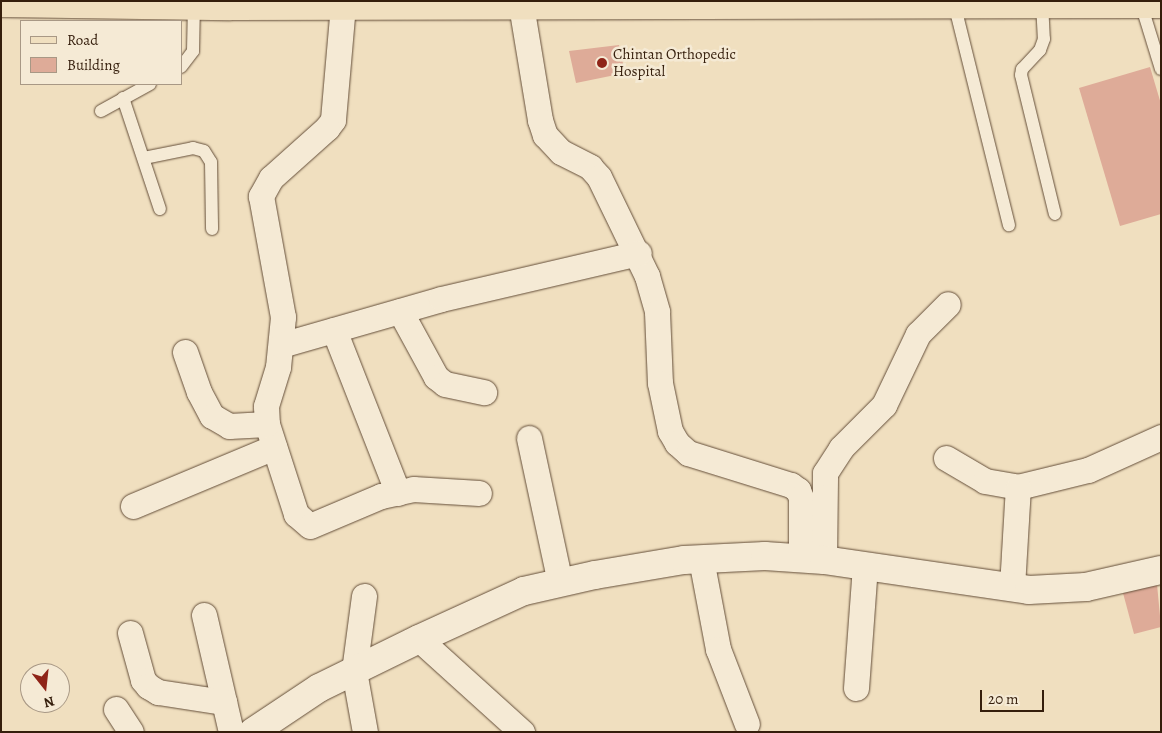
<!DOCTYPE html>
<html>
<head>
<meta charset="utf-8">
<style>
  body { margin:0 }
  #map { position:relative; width:1162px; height:733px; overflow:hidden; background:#f0dfbf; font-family:Alegreya,serif }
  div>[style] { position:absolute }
  .building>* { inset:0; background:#deab98 }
  .roads { filter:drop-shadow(0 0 1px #644e39) drop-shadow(0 0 1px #644e39) }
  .service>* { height:12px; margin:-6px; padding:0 6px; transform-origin:6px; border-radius:6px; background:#f5ead5 }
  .minor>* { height:25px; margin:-12.5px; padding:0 12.5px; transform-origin:12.5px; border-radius:12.5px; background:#f5ead5 }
  .tertiary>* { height:28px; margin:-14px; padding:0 14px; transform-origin:14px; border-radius:14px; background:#f5ead5 }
  .primary>* { height:28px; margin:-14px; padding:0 14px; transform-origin:14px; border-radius:14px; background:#f0dfbf }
  .dots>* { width:14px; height:14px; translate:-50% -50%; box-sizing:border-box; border:2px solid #f5ead5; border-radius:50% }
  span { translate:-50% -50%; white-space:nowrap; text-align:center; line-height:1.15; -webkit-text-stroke:5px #f5ead5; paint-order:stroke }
  .poi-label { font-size:15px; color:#351e0c }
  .left { translate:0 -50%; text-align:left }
  .frame { position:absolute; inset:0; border:2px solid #351e0c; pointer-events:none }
  .legend { position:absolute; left:20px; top:20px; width:162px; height:65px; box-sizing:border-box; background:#f5ead5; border:1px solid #a89885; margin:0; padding:6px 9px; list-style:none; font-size:15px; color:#351e0c }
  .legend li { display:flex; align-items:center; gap:10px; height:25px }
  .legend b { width:25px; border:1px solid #a89885 }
  .north { position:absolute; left:20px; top:663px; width:50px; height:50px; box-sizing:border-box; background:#f5ead5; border:1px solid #a89885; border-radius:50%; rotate:164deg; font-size:14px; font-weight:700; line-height:20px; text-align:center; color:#351e0c }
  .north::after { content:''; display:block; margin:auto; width:18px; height:22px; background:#8f2418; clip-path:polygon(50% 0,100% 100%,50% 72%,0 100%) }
  .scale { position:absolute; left:980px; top:690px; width:64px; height:22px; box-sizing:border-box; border:2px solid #351e0c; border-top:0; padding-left:6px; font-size:15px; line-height:18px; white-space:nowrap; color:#351e0c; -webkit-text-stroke:4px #f5ead5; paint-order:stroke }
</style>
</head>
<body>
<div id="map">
  <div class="building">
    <div style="clip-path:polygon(619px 45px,625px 73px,576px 83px,569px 51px)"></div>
    <div style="clip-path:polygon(1150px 67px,1161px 104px,1161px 214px,1120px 226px,1079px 88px)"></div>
    <div style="clip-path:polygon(1157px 584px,1161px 627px,1134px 634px,1123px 593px)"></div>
  </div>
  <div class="roads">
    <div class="service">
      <div style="left:954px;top:3px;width:229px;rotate:76.1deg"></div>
      <div style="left:1042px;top:3px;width:36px;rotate:87deg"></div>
      <div style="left:1044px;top:39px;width:12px;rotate:110deg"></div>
      <div style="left:1040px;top:50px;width:26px;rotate:133deg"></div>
      <div style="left:1022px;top:69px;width:6px;rotate:99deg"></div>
      <div style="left:1021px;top:75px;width:143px;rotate:76.3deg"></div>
      <div style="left:1141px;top:4px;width:68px;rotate:72.9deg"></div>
      <div style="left:181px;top:67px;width:20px;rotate:-53deg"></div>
      <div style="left:193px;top:51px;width:47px;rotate:-88.8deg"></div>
      <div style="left:123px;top:98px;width:117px;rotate:71.6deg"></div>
      <div style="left:101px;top:111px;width:56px;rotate:-28.9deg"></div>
      <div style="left:144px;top:158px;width:50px;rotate:-11.5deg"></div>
      <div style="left:193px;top:148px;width:11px;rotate:15deg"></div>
      <div style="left:204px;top:151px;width:13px;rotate:58deg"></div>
      <div style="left:211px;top:162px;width:67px;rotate:89.1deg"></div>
    </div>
    <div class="minor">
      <div style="left:343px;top:5px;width:115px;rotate:95deg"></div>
      <div style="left:333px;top:120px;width:10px;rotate:127deg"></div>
      <div style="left:327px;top:128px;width:75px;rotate:138.2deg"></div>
      <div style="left:271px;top:178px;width:21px;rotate:119deg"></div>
      <div style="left:261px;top:196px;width:123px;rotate:79.7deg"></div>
      <div style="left:283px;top:317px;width:50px;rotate:95.7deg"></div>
      <div style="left:278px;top:367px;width:41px;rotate:107.1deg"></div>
      <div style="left:266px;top:406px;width:18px;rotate:87deg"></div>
      <div style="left:267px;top:424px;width:95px;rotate:72.1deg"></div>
      <div style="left:296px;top:514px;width:18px;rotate:41deg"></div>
      <div style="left:310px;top:526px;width:77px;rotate:-22.9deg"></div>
      <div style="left:381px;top:496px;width:33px;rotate:-12deg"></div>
      <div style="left:413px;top:489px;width:66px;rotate:3.5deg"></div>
      <div style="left:521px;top:5px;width:117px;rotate:80.6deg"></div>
      <div style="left:540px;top:120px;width:16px;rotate:72deg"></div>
      <div style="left:545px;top:135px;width:23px;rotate:47deg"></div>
      <div style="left:561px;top:152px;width:33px;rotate:27deg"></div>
      <div style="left:590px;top:167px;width:13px;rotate:48deg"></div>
      <div style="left:599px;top:177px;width:110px;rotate:64.1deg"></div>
      <div style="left:647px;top:276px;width:37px;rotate:74deg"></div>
      <div style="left:657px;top:312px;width:71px;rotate:87.6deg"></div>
      <div style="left:660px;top:383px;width:49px;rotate:78.2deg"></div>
      <div style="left:670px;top:431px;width:14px;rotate:60deg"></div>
      <div style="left:677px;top:443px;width:15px;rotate:42deg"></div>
      <div style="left:688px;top:453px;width:108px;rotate:17.3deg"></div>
      <div style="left:791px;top:485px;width:9px;rotate:36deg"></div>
      <div style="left:798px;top:490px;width:9px;rotate:69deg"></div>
      <div style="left:801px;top:498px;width:61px;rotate:90deg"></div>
      <div style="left:400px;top:311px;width:75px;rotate:61.4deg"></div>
      <div style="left:436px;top:377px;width:11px;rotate:38deg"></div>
      <div style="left:445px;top:384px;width:40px;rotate:12deg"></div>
      <div style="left:334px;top:330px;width:175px;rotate:68.6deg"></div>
      <div style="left:281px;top:345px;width:166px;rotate:-16deg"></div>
      <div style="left:441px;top:299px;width:203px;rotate:-13.1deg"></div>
      <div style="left:185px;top:352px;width:42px;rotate:70.7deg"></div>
      <div style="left:199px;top:392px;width:27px;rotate:62deg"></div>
      <div style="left:212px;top:416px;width:20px;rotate:30deg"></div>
      <div style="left:229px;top:426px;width:38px;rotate:-3deg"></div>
      <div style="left:529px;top:438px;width:148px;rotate:77.9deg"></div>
      <div style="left:946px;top:458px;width:45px;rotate:30.5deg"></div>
      <div style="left:985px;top:481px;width:34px;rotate:10deg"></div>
      <div style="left:1018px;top:487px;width:72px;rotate:-13.7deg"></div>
      <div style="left:1088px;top:470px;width:80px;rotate:-24.3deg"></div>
      <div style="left:133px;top:506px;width:153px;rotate:-22.7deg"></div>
      <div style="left:701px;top:559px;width:92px;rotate:79.3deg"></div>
      <div style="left:718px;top:649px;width:80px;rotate:68.9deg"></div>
      <div style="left:824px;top:560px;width:87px;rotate:-89.3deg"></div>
      <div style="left:825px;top:473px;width:30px;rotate:-57deg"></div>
      <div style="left:841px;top:448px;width:61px;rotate:-45deg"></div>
      <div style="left:884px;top:405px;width:79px;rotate:-64.4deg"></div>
      <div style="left:918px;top:334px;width:42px;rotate:-45deg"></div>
      <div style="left:1012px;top:587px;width:100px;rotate:-86.6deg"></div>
      <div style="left:364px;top:596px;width:76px;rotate:97.6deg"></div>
      <div style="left:354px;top:671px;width:62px;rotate:79.8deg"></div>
      <div style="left:204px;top:615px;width:120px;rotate:77deg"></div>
      <div style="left:130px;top:633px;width:49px;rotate:74.5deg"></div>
      <div style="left:143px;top:680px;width:8px;rotate:50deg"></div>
      <div style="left:148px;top:686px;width:12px;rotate:31deg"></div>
      <div style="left:158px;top:692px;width:67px;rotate:8.6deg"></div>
      <div style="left:419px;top:639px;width:139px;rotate:42.1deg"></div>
      <div style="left:856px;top:688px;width:122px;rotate:-85.8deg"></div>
      <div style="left:116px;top:709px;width:27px;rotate:57deg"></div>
    </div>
    <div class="tertiary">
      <div style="left:253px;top:732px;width:79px;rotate:-33.7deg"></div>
      <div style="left:319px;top:688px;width:111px;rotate:-26.1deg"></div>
      <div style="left:419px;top:639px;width:115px;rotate:-24.6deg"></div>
      <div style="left:524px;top:591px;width:73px;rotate:-12.7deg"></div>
      <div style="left:595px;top:575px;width:90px;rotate:-9.6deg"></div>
      <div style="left:684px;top:560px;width:81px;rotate:-2.8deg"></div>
      <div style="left:765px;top:556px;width:59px;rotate:3.9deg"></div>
      <div style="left:824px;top:560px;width:207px;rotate:8.3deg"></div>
      <div style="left:1029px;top:590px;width:57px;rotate:-3deg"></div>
      <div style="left:1086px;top:587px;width:77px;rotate:-12.8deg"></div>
    </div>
    <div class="primary">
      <div style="left:1px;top:3px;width:229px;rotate:0.8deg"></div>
      <div style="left:230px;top:6px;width:931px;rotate:-0.12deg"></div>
    </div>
  </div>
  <div class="dots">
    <div style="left:602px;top:63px;background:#8f2418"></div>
  </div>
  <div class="poi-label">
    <span class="left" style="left:613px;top:63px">Chintan Orthopedic<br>Hospital</span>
  </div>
  <div class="frame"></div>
  <ul class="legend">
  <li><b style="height:6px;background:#f0dfbf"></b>Road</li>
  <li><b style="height:14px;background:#deab98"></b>Building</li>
  </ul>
  <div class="north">N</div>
  <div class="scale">20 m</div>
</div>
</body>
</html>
